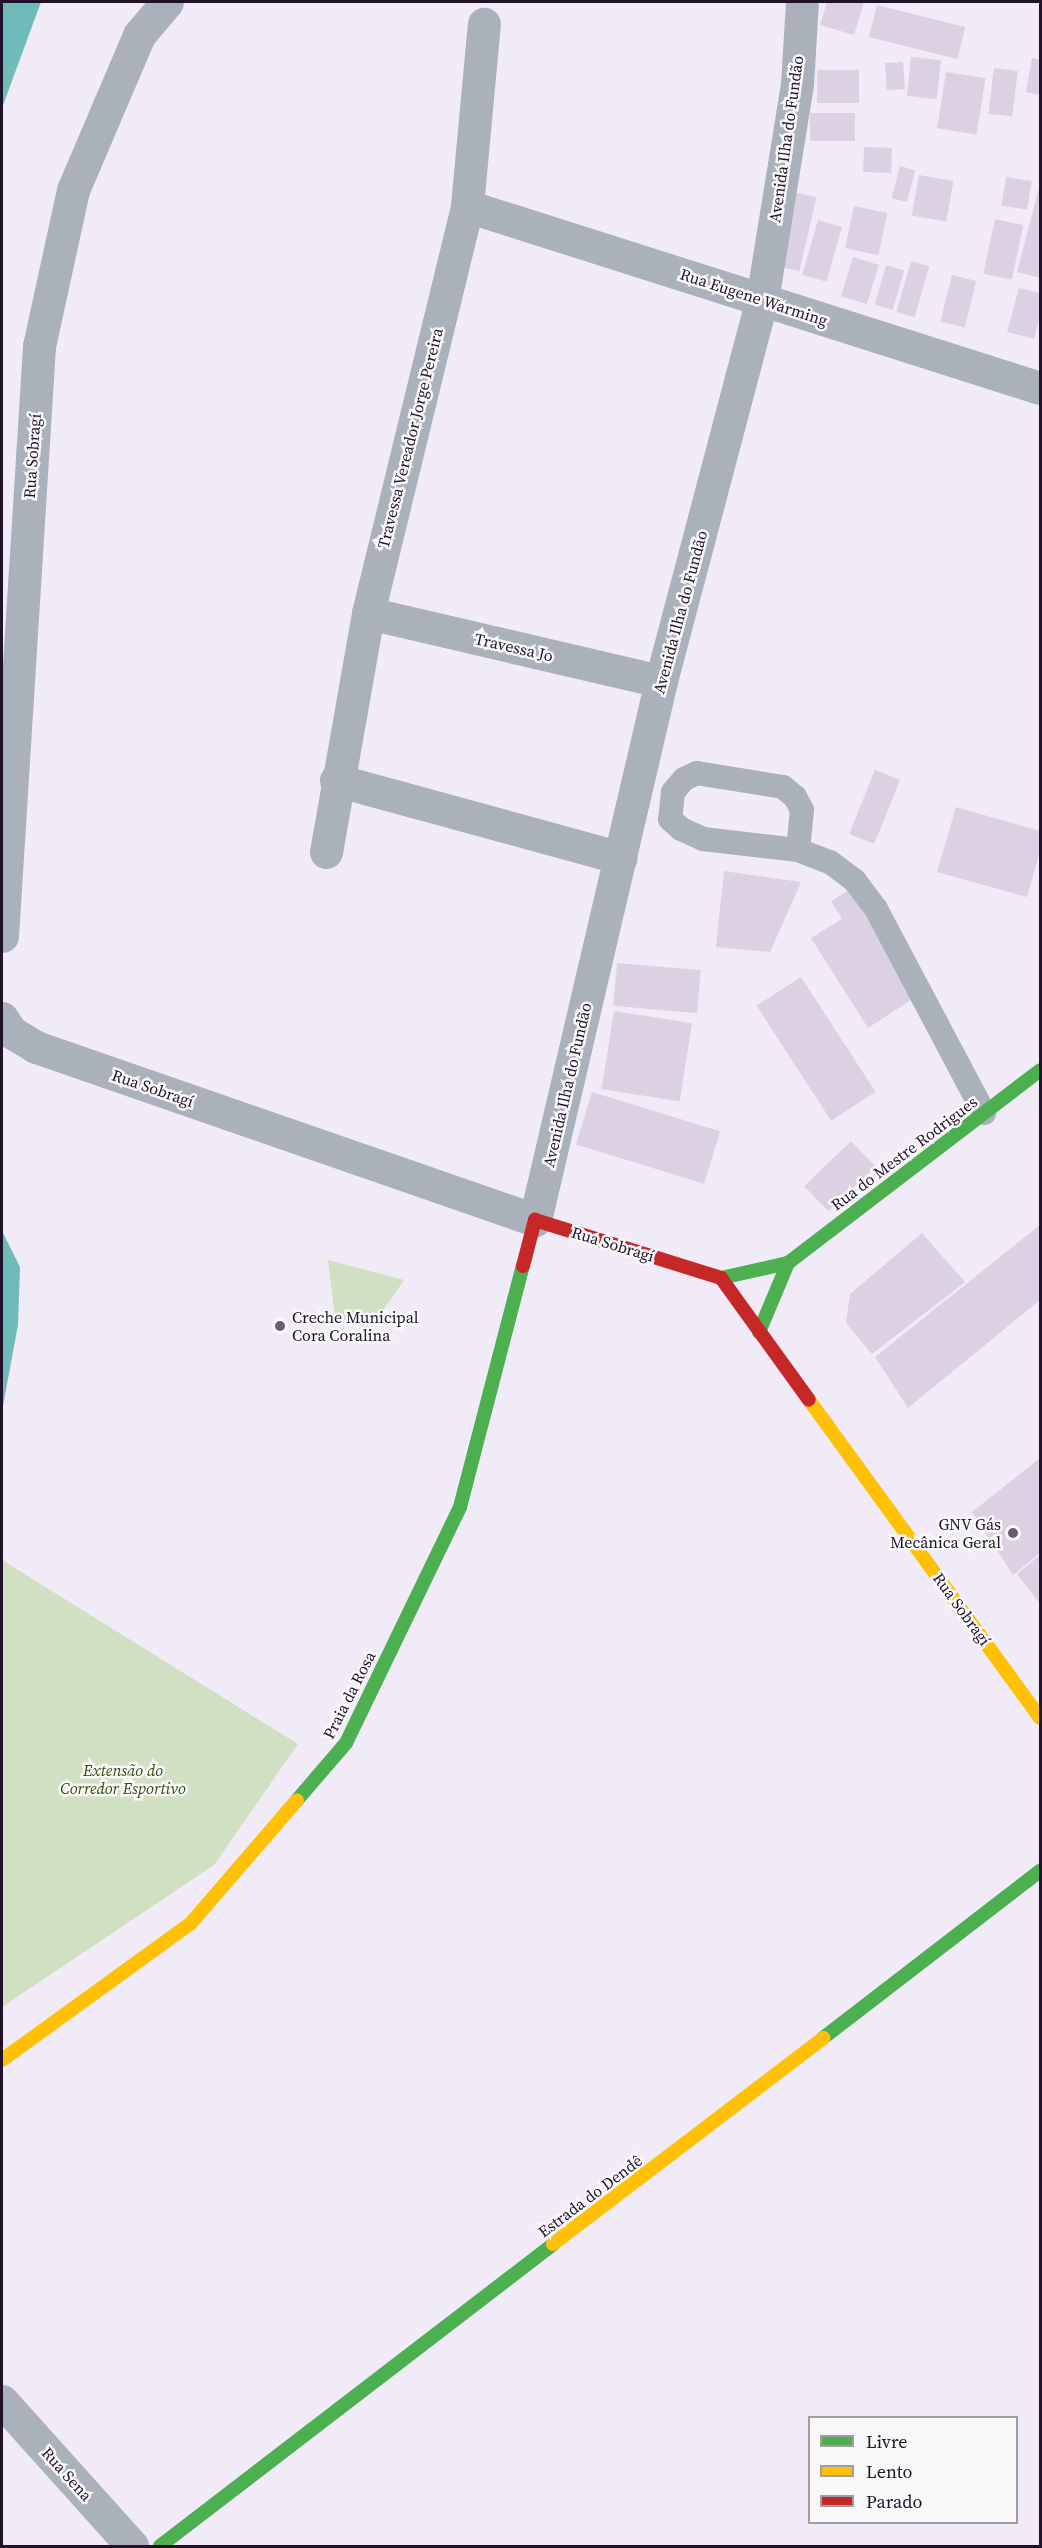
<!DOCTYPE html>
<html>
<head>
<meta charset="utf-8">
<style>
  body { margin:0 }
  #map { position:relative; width:1042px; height:2548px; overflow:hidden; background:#f1eaf7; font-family:"Source Serif 4",serif }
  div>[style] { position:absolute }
  .green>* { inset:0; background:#d1dfc2 }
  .water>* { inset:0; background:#70baba }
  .building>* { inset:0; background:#dbd1e3; transform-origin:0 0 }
  .lane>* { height:24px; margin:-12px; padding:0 12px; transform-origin:12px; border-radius:12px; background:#abb1ba }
  .street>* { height:33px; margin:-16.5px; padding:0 16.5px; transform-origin:16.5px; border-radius:16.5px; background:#abb1ba }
  .fast>* { height:14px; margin:-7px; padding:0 7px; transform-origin:7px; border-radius:7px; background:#4caf50 }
  .slow>* { height:14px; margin:-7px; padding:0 7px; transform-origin:7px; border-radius:7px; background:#ffc107 }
  .jam>* { height:14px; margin:-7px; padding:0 7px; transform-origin:7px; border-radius:7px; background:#c62828 }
  .dots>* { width:16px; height:16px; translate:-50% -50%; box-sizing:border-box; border:3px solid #f8f8f8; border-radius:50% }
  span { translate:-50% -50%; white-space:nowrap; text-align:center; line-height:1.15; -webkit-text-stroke:5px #f8f8f8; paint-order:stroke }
  .street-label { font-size:16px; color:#201329 }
  .poi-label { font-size:16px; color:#201329 }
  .left { translate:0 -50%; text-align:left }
  .right { translate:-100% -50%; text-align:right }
  .park-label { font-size:16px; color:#324c0f; font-style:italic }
  .frame { position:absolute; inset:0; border:3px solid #201329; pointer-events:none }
  .legend { position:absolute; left:808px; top:2416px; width:210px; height:108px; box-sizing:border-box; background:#f8f8f8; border:2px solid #a29ca5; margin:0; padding:8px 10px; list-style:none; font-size:18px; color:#201329 }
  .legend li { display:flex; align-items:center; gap:12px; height:30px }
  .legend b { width:30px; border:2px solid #a29ca5 }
</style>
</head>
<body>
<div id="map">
  <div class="green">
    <div style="clip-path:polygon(328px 1260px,404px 1280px,370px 1329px,335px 1317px)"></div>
    <div style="clip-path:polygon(2px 1560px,298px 1744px,214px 1865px,2px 2007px)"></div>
  </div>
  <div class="water">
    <div style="clip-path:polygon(2px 2px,41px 2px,2px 108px)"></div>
    <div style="clip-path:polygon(2px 1231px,20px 1267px,18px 1325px,2px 1411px)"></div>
  </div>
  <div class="building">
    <div style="clip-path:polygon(827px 2px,864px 2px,854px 35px,820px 25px)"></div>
    <div style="left:877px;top:5px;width:91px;height:33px;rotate:14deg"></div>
    <div style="left:911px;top:57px;width:30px;height:39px;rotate:6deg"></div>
    <div style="clip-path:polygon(1032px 58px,1040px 60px,1040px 95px,1026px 92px)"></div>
    <div style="left:903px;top:62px;width:27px;height:18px;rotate:86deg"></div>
    <div style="left:994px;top:68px;width:24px;height:46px;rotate:7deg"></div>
    <div style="left:859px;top:70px;width:33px;height:42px;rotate:90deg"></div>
    <div style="left:946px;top:72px;width:40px;height:57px;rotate:9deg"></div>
    <div style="left:810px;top:113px;width:45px;height:28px"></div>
    <div style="left:864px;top:147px;width:28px;height:25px;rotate:2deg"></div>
    <div style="left:900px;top:166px;width:16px;height:33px;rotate:15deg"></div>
    <div style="left:919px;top:175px;width:35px;height:41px;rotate:10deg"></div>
    <div style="left:1006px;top:177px;width:26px;height:29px;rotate:9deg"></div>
    <div style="clip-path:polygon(1040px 184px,1040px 278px,1017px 272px)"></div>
    <div style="left:794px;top:192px;width:23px;height:76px;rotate:13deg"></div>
    <div style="left:854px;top:206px;width:34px;height:43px;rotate:12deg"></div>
    <div style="left:995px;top:219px;width:29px;height:56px;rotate:12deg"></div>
    <div style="left:818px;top:220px;width:25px;height:57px;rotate:16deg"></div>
    <div style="left:853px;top:257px;width:27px;height:41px;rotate:17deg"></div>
    <div style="left:911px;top:261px;width:19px;height:53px;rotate:16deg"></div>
    <div style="left:886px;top:265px;width:19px;height:41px;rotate:16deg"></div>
    <div style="left:952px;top:275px;width:25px;height:48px;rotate:14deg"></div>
    <div style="clip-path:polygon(1019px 288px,1040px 293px,1040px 316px,1034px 339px,1007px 332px)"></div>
    <div style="left:875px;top:770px;width:27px;height:69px;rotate:22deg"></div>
    <div style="clip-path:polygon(956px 807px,1040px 831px,1040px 851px,1027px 897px,937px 872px)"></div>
    <div style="clip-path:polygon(724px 871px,801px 882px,770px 952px,716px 947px)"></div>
    <div style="clip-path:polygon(849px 890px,917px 996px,868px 1028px,811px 938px,842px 919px,831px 901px)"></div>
    <div style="left:617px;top:963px;width:84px;height:43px;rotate:5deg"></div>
    <div style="left:801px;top:977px;width:137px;height:53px;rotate:57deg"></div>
    <div style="left:614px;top:1011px;width:79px;height:79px;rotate:9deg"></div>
    <div style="left:592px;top:1092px;width:134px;height:55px;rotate:17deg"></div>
    <div style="left:851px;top:1141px;width:35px;height:65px;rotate:46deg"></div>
    <div style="clip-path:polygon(1040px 1225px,1040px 1300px,908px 1408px,875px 1357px)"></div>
    <div style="clip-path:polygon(922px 1233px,965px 1282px,872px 1354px,846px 1323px,850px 1294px)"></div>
    <div style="clip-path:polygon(1040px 1458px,1040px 1553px,1013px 1575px,972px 1512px)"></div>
    <div style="clip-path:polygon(1040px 1555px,1040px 1604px,1017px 1574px)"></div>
  </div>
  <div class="lane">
    <div style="left:798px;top:850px;width:40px;rotate:-84.3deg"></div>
    <div style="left:802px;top:810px;width:15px;rotate:-118deg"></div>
    <div style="left:795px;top:797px;width:16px;rotate:-140deg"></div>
    <div style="left:783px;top:787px;width:87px;rotate:-170.8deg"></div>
    <div style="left:697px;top:773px;width:14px;rotate:155deg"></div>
    <div style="left:684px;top:779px;width:17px;rotate:130deg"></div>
    <div style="left:673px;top:792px;width:27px;rotate:96deg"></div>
    <div style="left:670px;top:819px;width:15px;rotate:42deg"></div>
    <div style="left:681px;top:829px;width:24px;rotate:24deg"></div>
    <div style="left:703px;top:839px;width:96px;rotate:6.6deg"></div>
    <div style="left:798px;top:850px;width:34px;rotate:21deg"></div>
    <div style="left:830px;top:862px;width:31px;rotate:37deg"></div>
    <div style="left:855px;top:881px;width:35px;rotate:53deg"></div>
    <div style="left:876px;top:909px;width:231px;rotate:62.1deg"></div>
  </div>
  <div class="street">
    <div style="left:467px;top:206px;width:601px;rotate:17.62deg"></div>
    <div style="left:368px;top:613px;width:301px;rotate:13.1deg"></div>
    <div style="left:336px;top:780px;width:295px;rotate:15.3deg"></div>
    <div style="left:326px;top:852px;width:243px;rotate:-80deg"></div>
    <div style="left:368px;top:613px;width:419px;rotate:-76.3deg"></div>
    <div style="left:467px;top:206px;width:183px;rotate:-84.7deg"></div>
    <div style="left:2px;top:936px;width:591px;rotate:-86.41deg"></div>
    <div style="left:39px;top:346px;width:160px;rotate:-77.7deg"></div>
    <div style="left:73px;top:190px;width:168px;rotate:-66.9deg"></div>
    <div style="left:139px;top:35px;width:43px;rotate:-49.7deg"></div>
    <div style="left:2px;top:1018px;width:17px;rotate:57deg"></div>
    <div style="left:11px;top:1032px;width:29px;rotate:31deg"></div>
    <div style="left:36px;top:1047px;width:528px;rotate:19.12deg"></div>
    <div style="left:535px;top:1220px;width:554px;rotate:-76.84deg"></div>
    <div style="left:661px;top:681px;width:394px;rotate:-75.2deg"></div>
    <div style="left:762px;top:300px;width:218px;rotate:-80.8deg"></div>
    <div style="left:797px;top:85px;width:83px;rotate:-86.6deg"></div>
    <div style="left:2px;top:2401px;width:195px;rotate:48.1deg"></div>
  </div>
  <div class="fast">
    <div style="left:721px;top:1278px;width:69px;rotate:-12.6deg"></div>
    <div style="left:788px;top:1263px;width:317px;rotate:-37.4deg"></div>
    <div style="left:759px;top:1332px;width:75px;rotate:-67.2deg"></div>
    <div style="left:297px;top:1800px;width:75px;rotate:-49.3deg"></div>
    <div style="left:346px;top:1743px;width:262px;rotate:-64.2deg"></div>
    <div style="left:460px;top:1507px;width:249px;rotate:-75.4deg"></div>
    <div style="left:823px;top:2038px;width:274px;rotate:-37.6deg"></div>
    <div style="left:160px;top:2546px;width:496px;rotate:-37.5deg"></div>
  </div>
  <div class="slow">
    <div style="left:809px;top:1400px;width:393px;rotate:54deg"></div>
    <div style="left:2px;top:2060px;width:233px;rotate:-35.9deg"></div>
    <div style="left:191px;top:1923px;width:162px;rotate:-49.2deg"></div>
    <div style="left:553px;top:2244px;width:340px;rotate:-37.3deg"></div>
  </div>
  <div class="jam">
    <div style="left:523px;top:1266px;width:48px;rotate:-75.4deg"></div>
    <div style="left:535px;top:1220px;width:195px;rotate:17.3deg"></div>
    <div style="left:721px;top:1278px;width:150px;rotate:54.2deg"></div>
  </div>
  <div class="dots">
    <div style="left:280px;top:1326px;background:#695e71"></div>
    <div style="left:1013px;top:1533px;background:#695e71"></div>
  </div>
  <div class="street-label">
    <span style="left:786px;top:139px;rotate:-82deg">Avenida Ilha do Fundão</span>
    <span style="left:754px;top:297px;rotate:18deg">Rua Eugene Warming</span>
    <span style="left:410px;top:438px;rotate:-76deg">Travessa Vereador Jorge Pereira</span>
    <span style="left:32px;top:456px;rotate:-86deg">Rua Sobragí</span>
    <span style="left:680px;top:612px;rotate:-75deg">Avenida Ilha do Fundão</span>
    <span style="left:514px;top:647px;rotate:13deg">Travessa Jo</span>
    <span style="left:567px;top:1085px;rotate:-77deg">Avenida Ilha do Fundão</span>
    <span style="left:153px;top:1088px;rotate:19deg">Rua Sobragí</span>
    <span style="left:904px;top:1153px;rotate:-37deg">Rua do Mestre Rodrigues</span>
    <span style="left:613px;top:1244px;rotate:17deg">Rua Sobragí</span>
    <span style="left:962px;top:1609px;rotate:54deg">Rua Sobragí</span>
    <span style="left:349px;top:1695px;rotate:-63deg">Praia da Rosa</span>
    <span style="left:590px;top:2196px;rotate:-37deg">Estrada do Dendê</span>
    <span style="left:67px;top:2474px;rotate:48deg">Rua Sena</span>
  </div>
  <div class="poi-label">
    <span class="left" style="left:292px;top:1326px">Creche Municipal<br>Cora Coralina</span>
    <span class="right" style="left:1001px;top:1533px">GNV Gás<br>Mecânica Geral</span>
  </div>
  <div class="park-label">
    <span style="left:123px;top:1779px">Extensão do<br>Corredor Esportivo</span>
  </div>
  <div class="frame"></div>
  <ul class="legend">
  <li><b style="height:8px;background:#4caf50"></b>Livre</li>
  <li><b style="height:8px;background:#ffc107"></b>Lento</li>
  <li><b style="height:8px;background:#c62828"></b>Parado</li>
  </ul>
</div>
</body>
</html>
